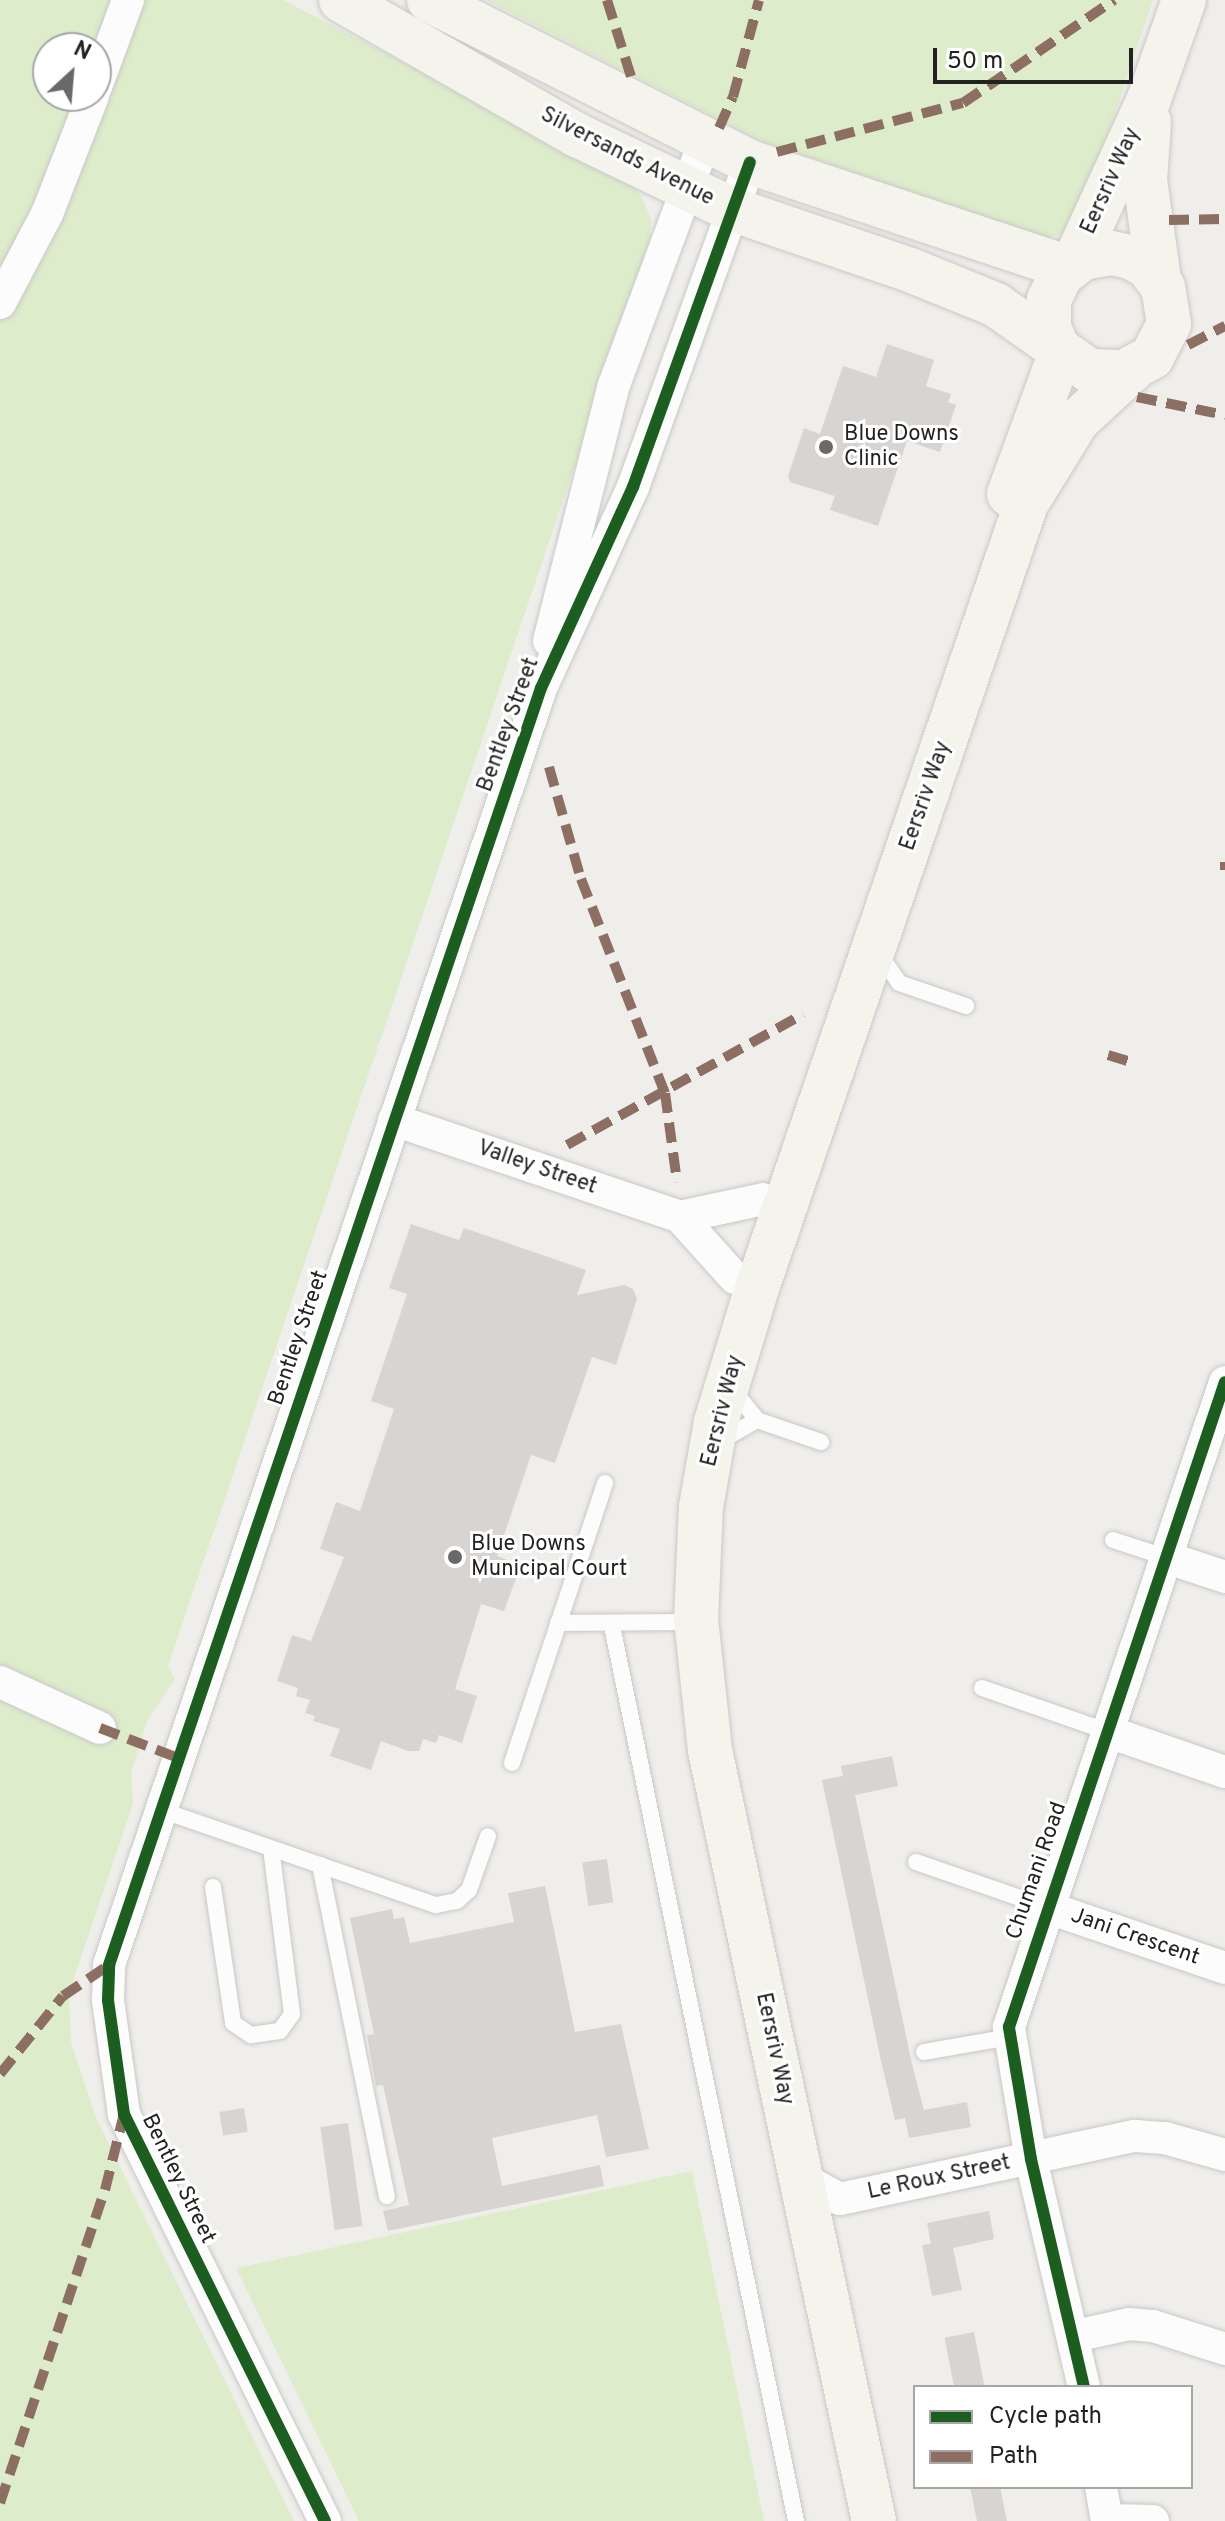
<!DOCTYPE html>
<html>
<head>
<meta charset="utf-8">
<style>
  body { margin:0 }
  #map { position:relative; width:1225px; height:2521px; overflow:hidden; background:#f0eeeb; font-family:Overpass,sans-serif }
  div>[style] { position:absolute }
  .grass>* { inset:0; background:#ddeccb }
  .building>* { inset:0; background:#d7d4d2; transform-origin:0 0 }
  .roads { filter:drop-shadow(0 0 2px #c9c8c7) drop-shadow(0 0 2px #c9c8c7) }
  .lane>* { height:16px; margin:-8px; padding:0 8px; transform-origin:8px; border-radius:8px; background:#fdfcfc }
  .street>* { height:32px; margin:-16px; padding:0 16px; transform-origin:16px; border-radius:16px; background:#fdfcfc }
  .secondary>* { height:44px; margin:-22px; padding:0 22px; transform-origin:22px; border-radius:22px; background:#f4f4ed }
  .quiet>* { height:10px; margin-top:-5px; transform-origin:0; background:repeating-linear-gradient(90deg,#8d6e63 0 20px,transparent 0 30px) }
  .cycleway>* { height:12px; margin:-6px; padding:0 6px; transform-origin:6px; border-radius:6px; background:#1b5e20 }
  .dots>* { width:22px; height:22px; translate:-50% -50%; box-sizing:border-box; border:4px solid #fff; border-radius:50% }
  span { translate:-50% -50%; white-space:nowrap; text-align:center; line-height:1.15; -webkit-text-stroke:6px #fff; paint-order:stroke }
  .street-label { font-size:22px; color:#222 }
  .poi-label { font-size:22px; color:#222 }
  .left { translate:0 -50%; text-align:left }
  .legend { position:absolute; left:913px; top:2385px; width:280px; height:104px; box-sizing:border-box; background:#fff; border:2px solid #a7a7a7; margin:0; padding:10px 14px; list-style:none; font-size:24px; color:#222 }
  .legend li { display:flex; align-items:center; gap:16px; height:40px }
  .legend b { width:40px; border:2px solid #a7a7a7 }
  .north { position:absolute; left:32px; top:32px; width:80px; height:80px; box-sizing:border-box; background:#fff; border:2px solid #a7a7a7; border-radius:50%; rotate:26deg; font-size:22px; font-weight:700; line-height:32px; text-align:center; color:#222 }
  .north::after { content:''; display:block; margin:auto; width:28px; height:36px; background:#6a6968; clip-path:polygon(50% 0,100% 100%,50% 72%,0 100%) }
  .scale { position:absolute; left:933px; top:48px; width:200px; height:36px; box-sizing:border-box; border:4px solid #222; border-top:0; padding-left:10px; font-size:24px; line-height:28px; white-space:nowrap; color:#222; -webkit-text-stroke:6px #fff; paint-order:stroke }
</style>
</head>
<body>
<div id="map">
  <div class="grass">
    <div style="clip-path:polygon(evenodd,0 0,283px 0,625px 178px,641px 195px,651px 219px,650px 244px,168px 1666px,175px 1679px,147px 1721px,131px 1773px,133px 1803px,69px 1993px,71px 2042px,96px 2118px,294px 2521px,0 2521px,0 0,48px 48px,96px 48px,96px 96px,48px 96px,48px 48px)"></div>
    <div style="clip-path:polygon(486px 0,1153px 0,1095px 172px,1064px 234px,1044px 239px,760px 140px)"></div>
    <div style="clip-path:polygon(692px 2171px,764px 2521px,359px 2521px,236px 2268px)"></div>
  </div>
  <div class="building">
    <div style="clip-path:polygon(887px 344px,934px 360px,926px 386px,951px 394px,948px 402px,956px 405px,940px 452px,907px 441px,878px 526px,830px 510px,835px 496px,790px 482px,788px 476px,804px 428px,820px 434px,843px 366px,876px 377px)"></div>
    <div style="clip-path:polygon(411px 1224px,459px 1240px,464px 1228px,586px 1270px,577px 1295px,624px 1285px,633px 1289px,637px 1299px,616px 1365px,592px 1357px,555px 1463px,531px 1455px,497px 1556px,521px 1565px,504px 1611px,481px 1604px,455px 1689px,477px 1696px,462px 1743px,439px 1735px,436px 1743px,423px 1739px,419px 1751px,408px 1751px,381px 1741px,371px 1770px,330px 1756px,340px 1729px,313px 1721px,315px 1716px,305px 1713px,310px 1700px,296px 1696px,298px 1688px,277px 1681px,292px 1635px,311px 1641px,344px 1557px,320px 1549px,336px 1502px,360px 1511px,394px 1409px,371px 1401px,407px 1294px,389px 1288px)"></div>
    <div style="clip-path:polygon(892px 1756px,898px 1786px,855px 1795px,912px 2064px,924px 2110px,967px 2102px,971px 2127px,909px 2138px,905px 2118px,895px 2120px,881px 2061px,822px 1780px,843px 1776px,841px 1766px)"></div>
    <div style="left:607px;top:1859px;width:44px;height:25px;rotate:82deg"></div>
    <div style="clip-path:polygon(545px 1886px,575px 2032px,621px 2024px,649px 2149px,606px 2157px,597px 2115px,492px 2138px,502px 2186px,600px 2165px,604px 2186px,388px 2231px,383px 2211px,409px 2205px,383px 2085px,376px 2086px,367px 2035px,374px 2034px,350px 1918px,392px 1909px,394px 1919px,404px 1917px,410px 1943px,514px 1922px,508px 1893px)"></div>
    <div style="left:244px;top:2108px;width:24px;height:25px;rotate:81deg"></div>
    <div style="left:348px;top:2123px;width:104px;height:28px;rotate:82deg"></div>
    <div style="clip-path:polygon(989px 2211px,994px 2239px,953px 2248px,962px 2290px,932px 2296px,922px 2245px,931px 2244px,927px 2223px)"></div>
    <div style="left:974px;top:2332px;width:56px;height:30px;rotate:79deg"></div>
    <div style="clip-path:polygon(970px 2487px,1000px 2487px,1007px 2521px,977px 2521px)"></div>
  </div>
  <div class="roads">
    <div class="lane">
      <div style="left:879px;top:954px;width:35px;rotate:55deg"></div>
      <div style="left:899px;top:983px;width:71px;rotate:18.9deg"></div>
      <div style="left:733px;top:1390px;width:38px;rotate:51deg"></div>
      <div style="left:757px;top:1420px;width:68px;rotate:19deg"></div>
      <div style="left:720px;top:1441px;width:43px;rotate:-29.6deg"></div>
      <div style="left:1113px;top:1540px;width:55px;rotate:18.1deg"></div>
      <div style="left:558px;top:1623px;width:118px;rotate:-0.5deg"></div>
      <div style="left:612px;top:1626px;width:914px;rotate:78.38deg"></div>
      <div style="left:982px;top:1688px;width:131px;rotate:19.1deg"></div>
      <div style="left:512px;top:1763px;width:295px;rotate:-71.6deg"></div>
      <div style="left:161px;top:1810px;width:291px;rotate:19.1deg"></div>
      <div style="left:436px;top:1905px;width:21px;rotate:-11deg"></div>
      <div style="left:457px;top:1901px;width:16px;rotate:-43deg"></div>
      <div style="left:469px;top:1890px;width:57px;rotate:-70.6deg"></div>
      <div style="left:916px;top:1862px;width:138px;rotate:19.1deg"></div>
      <div style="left:320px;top:1865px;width:338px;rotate:78.6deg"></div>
      <div style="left:213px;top:1887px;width:137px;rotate:81.6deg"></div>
      <div style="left:233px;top:2023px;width:22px;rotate:34deg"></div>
      <div style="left:251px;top:2035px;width:29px;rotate:-8deg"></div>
      <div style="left:280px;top:2031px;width:21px;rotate:-55deg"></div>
      <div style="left:292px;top:2014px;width:167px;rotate:-97.2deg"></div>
      <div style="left:924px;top:2052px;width:87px;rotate:-9.9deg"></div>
    </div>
    <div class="street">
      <div style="left:96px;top:87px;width:93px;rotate:-69.8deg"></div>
      <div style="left:0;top:303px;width:101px;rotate:-62.2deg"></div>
      <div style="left:47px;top:214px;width:127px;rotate:-68.7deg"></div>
      <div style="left:549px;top:641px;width:264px;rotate:-75.8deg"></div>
      <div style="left:614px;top:385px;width:258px;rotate:-69.6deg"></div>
      <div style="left:394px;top:1120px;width:302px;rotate:18.7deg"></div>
      <div style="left:680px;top:1217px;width:82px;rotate:48deg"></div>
      <div style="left:680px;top:1217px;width:85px;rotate:-12.2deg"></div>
      <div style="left:1165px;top:1557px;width:63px;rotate:18.4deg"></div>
      <div style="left:0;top:1682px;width:110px;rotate:24.7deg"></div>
      <div style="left:1106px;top:1731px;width:126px;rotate:19deg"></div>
      <div style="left:1046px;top:1907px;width:189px;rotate:18.8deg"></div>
      <div style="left:803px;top:2179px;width:42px;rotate:28.4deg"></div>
      <div style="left:840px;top:2199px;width:302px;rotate:-12.1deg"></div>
      <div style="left:1135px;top:2136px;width:30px;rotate:4deg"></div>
      <div style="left:1165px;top:2138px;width:62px;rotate:15.8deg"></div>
      <div style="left:1075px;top:2336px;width:55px;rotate:-12.5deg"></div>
      <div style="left:1129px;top:2324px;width:24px;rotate:5deg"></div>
      <div style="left:1153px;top:2326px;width:76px;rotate:17.7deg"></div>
      <div style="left:1084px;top:2387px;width:234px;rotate:-103.1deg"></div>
      <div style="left:1031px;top:2159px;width:134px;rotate:-99.5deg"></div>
      <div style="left:1009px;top:2027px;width:680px;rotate:-71.49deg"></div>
      <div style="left:1101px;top:2487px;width:35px;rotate:80deg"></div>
      <div style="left:1107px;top:2520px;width:46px;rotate:1.2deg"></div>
      <div style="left:325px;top:2521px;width:454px;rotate:-116.3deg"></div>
      <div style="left:124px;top:2114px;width:115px;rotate:-98deg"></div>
      <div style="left:108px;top:2000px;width:35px;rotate:-88deg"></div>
      <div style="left:109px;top:1965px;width:1348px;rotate:-71.31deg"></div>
      <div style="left:541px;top:688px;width:221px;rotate:-65.4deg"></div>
      <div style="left:633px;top:487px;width:345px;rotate:-70.2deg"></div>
    </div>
    <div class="secondary">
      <div style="left:341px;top:0;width:272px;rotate:29.8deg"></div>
      <div style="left:577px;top:135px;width:171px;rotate:25.7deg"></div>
      <div style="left:731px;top:209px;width:189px;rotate:18.8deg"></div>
      <div style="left:910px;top:270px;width:93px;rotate:22.1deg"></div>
      <div style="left:996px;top:305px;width:115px;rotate:35.1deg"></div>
      <div style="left:1090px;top:371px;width:34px;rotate:2deg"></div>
      <div style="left:1124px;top:372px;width:32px;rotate:-28deg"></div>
      <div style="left:1152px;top:357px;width:37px;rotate:-63deg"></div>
      <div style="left:1169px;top:324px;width:37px;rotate:-99deg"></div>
      <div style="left:1163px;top:287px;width:26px;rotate:-127deg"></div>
      <div style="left:1147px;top:266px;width:19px;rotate:-152deg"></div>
      <div style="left:1130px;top:257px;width:19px;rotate:-168deg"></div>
      <div style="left:1111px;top:253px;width:28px;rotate:170deg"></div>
      <div style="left:1083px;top:258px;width:28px;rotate:142deg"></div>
      <div style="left:1061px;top:275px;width:28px;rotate:116deg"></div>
      <div style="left:1049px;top:300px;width:27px;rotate:90deg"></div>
      <div style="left:1049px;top:327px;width:18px;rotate:68deg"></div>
      <div style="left:429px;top:0;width:360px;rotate:26.8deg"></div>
      <div style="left:750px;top:162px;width:335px;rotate:18.4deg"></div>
      <div style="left:1149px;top:122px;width:58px;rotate:93.9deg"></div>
      <div style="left:1145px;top:180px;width:101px;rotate:82deg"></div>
      <div style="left:1074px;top:263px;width:180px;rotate:-65.4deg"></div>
      <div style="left:1149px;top:99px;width:105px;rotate:-70.5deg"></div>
      <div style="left:1009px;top:494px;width:151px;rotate:-69.9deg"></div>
      <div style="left:874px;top:2521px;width:788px;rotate:-102.01deg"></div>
      <div style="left:710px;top:1750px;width:131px;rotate:-96.1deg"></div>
      <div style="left:696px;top:1620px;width:113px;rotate:-87.5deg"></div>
      <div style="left:701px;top:1507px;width:86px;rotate:-80deg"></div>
      <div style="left:716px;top:1422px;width:137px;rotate:-73deg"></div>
      <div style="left:756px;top:1291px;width:832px;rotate:-71.06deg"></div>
      <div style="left:1026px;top:504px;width:97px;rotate:-58.4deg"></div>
      <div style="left:1077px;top:421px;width:76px;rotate:-42.9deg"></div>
    </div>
  </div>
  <div class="quiet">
    <div style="left:607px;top:0;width:87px;rotate:72.6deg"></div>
    <div style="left:719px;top:128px;width:34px;rotate:-66deg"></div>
    <div style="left:733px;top:97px;width:100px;rotate:-75deg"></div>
    <div style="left:777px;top:152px;width:192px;rotate:-14.8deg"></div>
    <div style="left:963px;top:103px;width:183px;rotate:-34.3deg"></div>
    <div style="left:1169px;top:220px;width:56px;rotate:-1deg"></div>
    <div style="left:1188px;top:345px;width:42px;rotate:-27.2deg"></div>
    <div style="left:1137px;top:397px;width:90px;rotate:11.6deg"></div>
    <div style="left:549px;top:767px;width:116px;rotate:74.1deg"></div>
    <div style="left:581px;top:879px;width:230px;rotate:68.6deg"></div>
    <div style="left:665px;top:1093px;width:90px;rotate:82.3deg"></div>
    <div style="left:1225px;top:862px;width:8px;rotate:90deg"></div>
    <div style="left:1108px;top:1055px;width:27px;rotate:17deg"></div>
    <div style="left:567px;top:1145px;width:270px;rotate:-29deg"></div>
    <div style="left:100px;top:1728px;width:84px;rotate:21deg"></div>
    <div style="left:0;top:2074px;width:100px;rotate:-51.1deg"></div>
    <div style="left:63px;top:1996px;width:55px;rotate:-34deg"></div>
    <div style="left:0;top:2503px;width:330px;rotate:-71.5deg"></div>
    <div style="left:105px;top:2190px;width:78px;rotate:-76deg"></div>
  </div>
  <div class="cycleway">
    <div style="left:1084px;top:2387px;width:234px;rotate:-103.1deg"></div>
    <div style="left:1031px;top:2159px;width:134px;rotate:-99.5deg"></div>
    <div style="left:1009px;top:2027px;width:680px;rotate:-71.49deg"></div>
    <div style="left:325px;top:2521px;width:454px;rotate:-116.3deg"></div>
    <div style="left:124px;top:2114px;width:115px;rotate:-98deg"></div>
    <div style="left:108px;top:2000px;width:35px;rotate:-88deg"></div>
    <div style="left:109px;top:1965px;width:1348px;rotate:-71.31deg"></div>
    <div style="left:541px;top:688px;width:221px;rotate:-65.4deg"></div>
    <div style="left:633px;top:487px;width:345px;rotate:-70.2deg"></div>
  </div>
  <div class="dots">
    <div style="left:826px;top:447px;background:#6a6968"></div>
    <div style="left:455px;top:1557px;background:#6a6968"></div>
  </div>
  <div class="street-label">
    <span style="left:627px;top:157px;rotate:27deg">Silversands Avenue</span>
    <span style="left:1111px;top:181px;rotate:-66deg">Eersriv Way</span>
    <span style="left:509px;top:725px;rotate:-70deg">Bentley Street</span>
    <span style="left:926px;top:796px;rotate:-71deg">Eersriv Way</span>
    <span style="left:537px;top:1168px;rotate:19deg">Valley Street</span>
    <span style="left:299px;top:1338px;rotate:-71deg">Bentley Street</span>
    <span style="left:723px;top:1411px;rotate:-76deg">Eersriv Way</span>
    <span style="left:1037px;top:1871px;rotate:-71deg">Chumani Road</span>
    <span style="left:1135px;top:1937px;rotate:19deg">Jani Crescent</span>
    <span style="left:774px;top:2049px;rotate:78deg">Eersriv Way</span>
    <span style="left:939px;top:2178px;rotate:-12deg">Le Roux Street</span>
    <span style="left:178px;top:2179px;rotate:64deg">Bentley Street</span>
  </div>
  <div class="poi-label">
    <span class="left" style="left:844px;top:447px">Blue Downs<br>Clinic</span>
    <span class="left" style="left:471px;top:1557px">Blue Downs<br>Municipal Court</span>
  </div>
  <ul class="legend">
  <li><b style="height:10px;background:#1b5e20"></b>Cycle path</li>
  <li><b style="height:10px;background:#8d6e63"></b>Path</li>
  </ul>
  <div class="north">N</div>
  <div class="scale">50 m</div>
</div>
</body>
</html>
